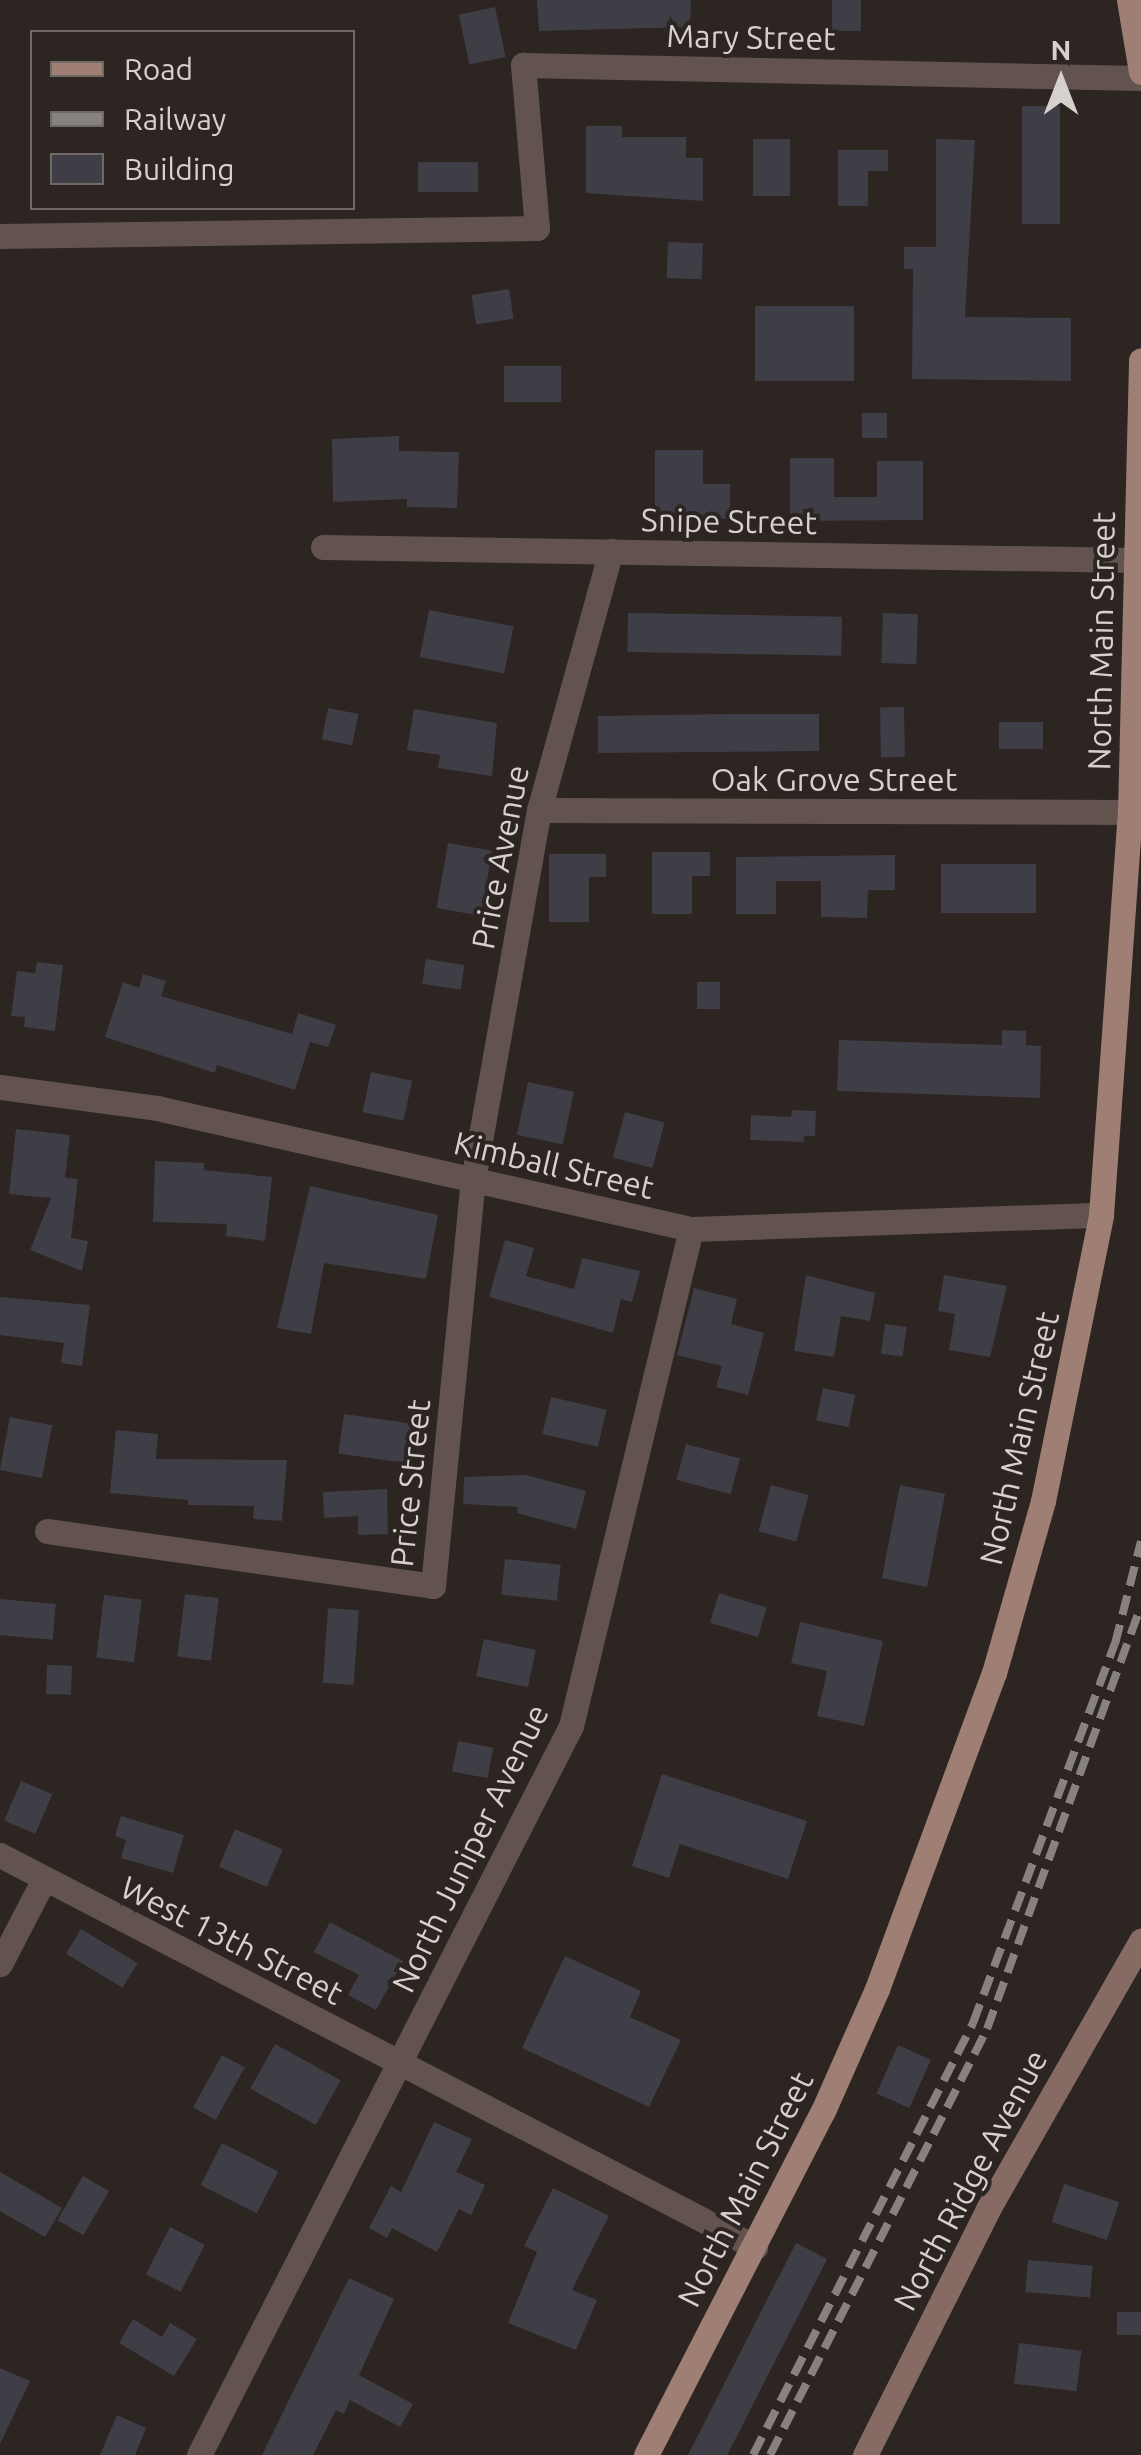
<!DOCTYPE html>
<html>
<head>
<meta charset="utf-8">
<style>
  body { margin:0 }
  #map { position:relative; width:1141px; height:2455px; overflow:hidden; background:#2c2521; font-family:Ubuntu,sans-serif }
  div>[style] { position:absolute }
  .building>* { inset:0; background:#3f3e46; transform-origin:0 0 }
  .street>* { height:25px; margin:-12.5px; padding:0 12.5px; transform-origin:12.5px; border-radius:12.5px; background:#63534e }
  .secondary>* { height:25px; margin:-12.5px; padding:0 12.5px; transform-origin:12.5px; border-radius:12.5px; background:#856b63 }
  .primary>* { height:25px; margin:-12.5px; padding:0 12.5px; transform-origin:12.5px; border-radius:12.5px; background:#9f7e73 }
  .rail>* { height:8px; margin-top:-4px; transform-origin:0; background:repeating-linear-gradient(90deg,#88827e 0 20px,transparent 0 30px) }
  span { translate:-50% -50%; white-space:nowrap; text-align:center; line-height:1.15; -webkit-text-stroke:8px #2c2521; paint-order:stroke }
  .street-label { font-size:32px; color:#d6d1ce }
  .legend { position:absolute; left:30px; top:30px; width:325px; height:180px; box-sizing:border-box; background:#2c2521; border:2px solid #706a66; margin:0; padding:12px 18px; list-style:none; font-size:30px; color:#d6d1ce }
  .legend li { display:flex; align-items:center; gap:20px; height:50px }
  .legend b { width:50px; border:2px solid #706a66 }
  .north { position:absolute; left:1011px; top:30px; width:100px; height:100px; -webkit-text-stroke:8px #2c2521; paint-order:stroke; rotate:0deg; font-size:28px; font-weight:700; line-height:40px; text-align:center; color:#d6d1ce }
  .north::after { content:''; display:block; margin:auto; width:35px; height:45px; background:#d6d1ce; clip-path:polygon(50% 0,100% 100%,50% 72%,0 100%) }
</style>
</head>
<body>
<div id="map">
  <div class="building">
    <div style="clip-path:polygon(537px 0,691px 0,690px 27px,539px 31px)"></div>
    <div style="left:832px;top:0;width:29px;height:31px"></div>
    <div style="left:495px;top:7px;width:51px;height:37px;rotate:78deg"></div>
    <div style="left:1022px;top:106px;width:38px;height:118px"></div>
    <div style="clip-path:polygon(586px 126px,622px 126px,622px 137px,686px 137px,686px 158px,703px 158px,703px 201px,586px 193px)"></div>
    <div style="left:753px;top:139px;width:37px;height:57px"></div>
    <div style="clip-path:polygon(936px 139px,975px 140px,965px 317px,1071px 318px,1071px 381px,912px 379px,913px 269px,904px 269px,904px 247px,936px 247px)"></div>
    <div style="clip-path:polygon(838px 150px,888px 150px,888px 171px,868px 171px,868px 206px,838px 206px)"></div>
    <div style="left:418px;top:162px;width:60px;height:30px"></div>
    <div style="left:668px;top:242px;width:35px;height:36px;rotate:2deg"></div>
    <div style="left:509px;top:289px;width:30px;height:38px;rotate:81deg"></div>
    <div style="left:755px;top:306px;width:99px;height:75px"></div>
    <div style="left:504px;top:366px;width:57px;height:36px"></div>
    <div style="left:862px;top:413px;width:25px;height:25px"></div>
    <div style="clip-path:polygon(399px 436px,399px 451px,459px 452px,457px 508px,407px 507px,407px 499px,333px 502px,332px 439px)"></div>
    <div style="clip-path:polygon(655px 450px,703px 450px,703px 484px,730px 484px,730px 519px,655px 519px)"></div>
    <div style="clip-path:polygon(790px 458px,834px 458px,834px 497px,877px 497px,877px 461px,923px 461px,923px 520px,790px 521px)"></div>
    <div style="left:429px;top:610px;width:86px;height:48px;rotate:11deg"></div>
    <div style="left:628px;top:613px;width:214px;height:39px;rotate:1deg"></div>
    <div style="left:883px;top:613px;width:35px;height:50px;rotate:2deg"></div>
    <div style="left:904px;top:707px;width:50px;height:24px;rotate:89deg"></div>
    <div style="left:328px;top:708px;width:31px;height:32px;rotate:11deg"></div>
    <div style="clip-path:polygon(414px 709px,497px 723px,492px 776px,438px 768px,440px 755px,407px 750px)"></div>
    <div style="clip-path:polygon(730px 714px,819px 714px,819px 751px,598px 753px,598px 716px)"></div>
    <div style="left:999px;top:722px;width:44px;height:27px"></div>
    <div style="left:448px;top:843px;width:45px;height:66px;rotate:10deg"></div>
    <div style="clip-path:polygon(652px 852px,710px 852px,710px 876px,692px 876px,692px 914px,652px 914px)"></div>
    <div style="clip-path:polygon(549px 854px,606px 854px,606px 877px,589px 877px,589px 922px,549px 922px)"></div>
    <div style="clip-path:polygon(895px 855px,895px 890px,868px 890px,867px 918px,821px 917px,821px 881px,776px 881px,776px 914px,736px 914px,736px 857px)"></div>
    <div style="left:941px;top:864px;width:95px;height:49px"></div>
    <div style="left:426px;top:959px;width:39px;height:25px;rotate:9deg"></div>
    <div style="clip-path:polygon(37px 962px,63px 965px,55px 1031px,24px 1027px,25px 1017px,11px 1016px,17px 971px,35px 973px)"></div>
    <div style="clip-path:polygon(143px 974px,166px 981px,161px 996px,292px 1034px,298px 1013px,336px 1025px,328px 1047px,310px 1042px,295px 1090px,217px 1065px,215px 1073px,105px 1037px,123px 982px,139px 988px)"></div>
    <div style="left:697px;top:982px;width:23px;height:27px"></div>
    <div style="clip-path:polygon(1002px 1030px,1026px 1031px,1026px 1045px,1041px 1046px,1040px 1098px,837px 1091px,839px 1040px,1002px 1045px)"></div>
    <div style="left:371px;top:1072px;width:42px;height:41px;rotate:12deg"></div>
    <div style="left:528px;top:1082px;width:47px;height:54px;rotate:12deg"></div>
    <div style="clip-path:polygon(792px 1110px,816px 1111px,815px 1136px,804px 1136px,804px 1142px,750px 1140px,751px 1115px,791px 1117px)"></div>
    <div style="left:625px;top:1112px;width:41px;height:47px;rotate:15deg"></div>
    <div style="clip-path:polygon(16px 1129px,70px 1135px,65px 1178px,78px 1179px,71px 1238px,88px 1241px,82px 1271px,30px 1250px,51px 1198px,9px 1194px)"></div>
    <div style="clip-path:polygon(155px 1161px,204px 1163px,204px 1170px,272px 1177px,265px 1241px,226px 1236px,227px 1224px,153px 1222px)"></div>
    <div style="clip-path:polygon(310px 1186px,438px 1215px,426px 1279px,324px 1263px,311px 1334px,277px 1328px)"></div>
    <div style="clip-path:polygon(505px 1240px,534px 1248px,526px 1276px,574px 1289px,582px 1258px,640px 1271px,632px 1302px,621px 1299px,613px 1333px,489px 1297px)"></div>
    <div style="clip-path:polygon(806px 1275px,875px 1293px,870px 1321px,841px 1316px,834px 1357px,794px 1351px)"></div>
    <div style="clip-path:polygon(944px 1275px,1007px 1286px,990px 1357px,949px 1350px,955px 1314px,938px 1311px)"></div>
    <div style="clip-path:polygon(694px 1288px,737px 1299px,731px 1324px,764px 1333px,748px 1395px,716px 1387px,722px 1366px,677px 1355px)"></div>
    <div style="clip-path:polygon(0 1297px,90px 1305px,82px 1366px,61px 1363px,64px 1343px,0 1335px)"></div>
    <div style="left:885px;top:1324px;width:22px;height:30px;rotate:8deg"></div>
    <div style="left:823px;top:1388px;width:33px;height:33px;rotate:12deg"></div>
    <div style="left:551px;top:1397px;width:57px;height:38px;rotate:13deg"></div>
    <div style="left:344px;top:1414px;width:73px;height:40px;rotate:8deg"></div>
    <div style="left:10px;top:1417px;width:43px;height:54px;rotate:11deg"></div>
    <div style="clip-path:polygon(116px 1430px,158px 1434px,156px 1459px,287px 1460px,282px 1521px,253px 1519px,254px 1506px,188px 1505px,188px 1500px,110px 1493px)"></div>
    <div style="left:686px;top:1444px;width:56px;height:37px;rotate:15deg"></div>
    <div style="clip-path:polygon(526px 1475px,586px 1491px,576px 1529px,517px 1513px,518px 1507px,463px 1504px,464px 1477px)"></div>
    <div style="left:771px;top:1485px;width:39px;height:48px;rotate:15deg"></div>
    <div style="left:900px;top:1485px;width:46px;height:95px;rotate:11deg"></div>
    <div style="clip-path:polygon(387px 1489px,388px 1534px,358px 1535px,358px 1516px,324px 1518px,323px 1492px)"></div>
    <div style="left:505px;top:1559px;width:56px;height:36px;rotate:6deg"></div>
    <div style="left:719px;top:1593px;width:50px;height:31px;rotate:17deg"></div>
    <div style="left:185px;top:1594px;width:34px;height:63px;rotate:7deg"></div>
    <div style="left:104px;top:1595px;width:38px;height:63px;rotate:7deg"></div>
    <div style="left:0;top:1599px;width:56px;height:36px;rotate:5deg"></div>
    <div style="left:328px;top:1608px;width:31px;height:75px;rotate:4deg"></div>
    <div style="clip-path:polygon(800px 1622px,883px 1641px,864px 1726px,817px 1716px,827px 1671px,791px 1663px)"></div>
    <div style="left:484px;top:1639px;width:53px;height:38px;rotate:12deg"></div>
    <div style="left:47px;top:1665px;width:25px;height:29px;rotate:2deg"></div>
    <div style="left:458px;top:1741px;width:36px;height:31px;rotate:11deg"></div>
    <div style="clip-path:polygon(662px 1774px,807px 1821px,788px 1879px,680px 1844px,669px 1878px,632px 1866px)"></div>
    <div style="left:21px;top:1781px;width:34px;height:43px;rotate:23deg"></div>
    <div style="clip-path:polygon(121px 1816px,184px 1835px,173px 1873px,121px 1858px,126px 1840px,115px 1836px)"></div>
    <div style="left:235px;top:1829px;width:52px;height:41px;rotate:23deg"></div>
    <div style="clip-path:polygon(330px 1922px,403px 1961px,376px 2010px,348px 1995px,359px 1975px,314px 1952px)"></div>
    <div style="left:81px;top:1929px;width:66px;height:29px;rotate:31deg"></div>
    <div style="clip-path:polygon(565px 1956px,641px 1991px,630px 2017px,681px 2040px,649px 2107px,522px 2048px)"></div>
    <div style="left:275px;top:2044px;width:75px;height:51px;rotate:29deg"></div>
    <div style="left:898px;top:2045px;width:36px;height:53px;rotate:24deg"></div>
    <div style="left:222px;top:2055px;width:26px;height:60px;rotate:29deg"></div>
    <div style="clip-path:polygon(434px 2122px,472px 2139px,456px 2172px,485px 2185px,471px 2215px,459px 2209px,437px 2252px,392px 2228px,387px 2238px,369px 2228px,391px 2186px,401px 2192px)"></div>
    <div style="left:222px;top:2143px;width:63px;height:47px;rotate:27deg"></div>
    <div style="clip-path:polygon(0 2172px,62px 2208px,45px 2237px,0 2211px)"></div>
    <div style="left:83px;top:2176px;width:30px;height:51px;rotate:30deg"></div>
    <div style="left:1064px;top:2184px;width:58px;height:40px;rotate:18deg"></div>
    <div style="clip-path:polygon(553px 2188px,609px 2216px,572px 2290px,597px 2300px,576px 2350px,508px 2323px,537px 2252px,524px 2246px)"></div>
    <div style="left:170px;top:2227px;width:39px;height:53px;rotate:27deg"></div>
    <div style="left:796px;top:2243px;width:35px;height:238px;rotate:27deg"></div>
    <div style="left:1028px;top:2260px;width:65px;height:32px;rotate:5deg"></div>
    <div style="clip-path:polygon(349px 2278px,394px 2299px,359px 2375px,413px 2404px,400px 2427px,350px 2400px,344px 2414px,336px 2410px,313px 2455px,262px 2455px)"></div>
    <div style="left:1141px;top:2312px;width:23px;height:24px;rotate:90deg"></div>
    <div style="clip-path:polygon(133px 2319px,162px 2337px,170px 2323px,197px 2339px,174px 2376px,119px 2343px)"></div>
    <div style="left:1019px;top:2343px;width:63px;height:41px;rotate:7deg"></div>
    <div style="clip-path:polygon(0 2368px,30px 2381px,0 2444px)"></div>
    <div style="clip-path:polygon(117px 2415px,146px 2428px,135px 2455px,100px 2455px)"></div>
  </div>
  <div class="street">
    <div style="left:0;top:236px;width:537px;rotate:-0.85deg"></div>
    <div style="left:537px;top:228px;width:164px;rotate:-94.9deg"></div>
    <div style="left:523px;top:65px;width:618px;rotate:1.21deg"></div>
    <div style="left:323px;top:547px;width:812px;rotate:0.92deg"></div>
    <div style="left:539px;top:810px;width:591px;rotate:0.19deg"></div>
    <div style="left:0;top:1087px;width:158px;rotate:7.6deg"></div>
    <div style="left:157px;top:1108px;width:548px;rotate:12.77deg"></div>
    <div style="left:691px;top:1229px;width:410px;rotate:-2deg"></div>
    <div style="left:47px;top:1531px;width:390px;rotate:8.1deg"></div>
    <div style="left:433px;top:1586px;width:408px;rotate:-84.4deg"></div>
    <div style="left:473px;top:1180px;width:376px;rotate:-79.9deg"></div>
    <div style="left:539px;top:810px;width:269px;rotate:-74.5deg"></div>
    <div style="left:0;top:1855px;width:851px;rotate:27.44deg"></div>
    <div style="left:0;top:1964px;width:96px;rotate:-62.6deg"></div>
    <div style="left:199px;top:2455px;width:818px;rotate:-62.97deg"></div>
    <div style="left:571px;top:1726px;width:511px;rotate:-76.43deg"></div>
  </div>
  <div class="secondary">
    <div style="left:865px;top:2455px;width:275px;rotate:-63.4deg"></div>
    <div style="left:988px;top:2209px;width:309px;rotate:-60.3deg"></div>
  </div>
  <div class="primary">
    <div style="left:1129px;top:0;width:73px;rotate:80.5deg"></div>
    <div style="left:646px;top:2455px;width:387px;rotate:-62.8deg"></div>
    <div style="left:823px;top:2111px;width:133px;rotate:-66.1deg"></div>
    <div style="left:877px;top:1989px;width:337px;rotate:-69.7deg"></div>
    <div style="left:994px;top:1673px;width:179px;rotate:-74.1deg"></div>
    <div style="left:1043px;top:1501px;width:292px;rotate:-78.5deg"></div>
    <div style="left:1101px;top:1215px;width:404px;rotate:-85.9deg"></div>
    <div style="left:1130px;top:812px;width:452px;rotate:-88.6deg"></div>
  </div>
  <div class="rail">
    <div style="left:753px;top:2455px;width:485px;rotate:-63deg"></div>
    <div style="left:973px;top:2023px;width:405px;rotate:-69.5deg"></div>
    <div style="left:1115px;top:1644px;width:106px;rotate:-75.8deg"></div>
    <div style="left:770px;top:2455px;width:478px;rotate:-63deg"></div>
    <div style="left:987px;top:2029px;width:450px;rotate:-70deg"></div>
  </div>
  <div class="street-label">
    <span style="left:751px;top:37px;rotate:1deg">Mary Street</span>
    <span style="left:729px;top:521px;rotate:1deg">Snipe Street</span>
    <span style="left:1101px;top:641px;rotate:-89deg">North Main Street</span>
    <span style="left:834px;top:779px">Oak Grove Street</span>
    <span style="left:500px;top:857px;rotate:-79deg">Price Avenue</span>
    <span style="left:554px;top:1165px;rotate:13deg">Kimball Street</span>
    <span style="left:1019px;top:1438px;rotate:-77deg">North Main Street</span>
    <span style="left:410px;top:1483px;rotate:-84deg">Price Street</span>
    <span style="left:470px;top:1848px;rotate:-64deg">North Juniper Avenue</span>
    <span style="left:232px;top:1940px;rotate:27deg">West 13th Street</span>
    <span style="left:970px;top:2180px;rotate:-62deg">North Ridge Avenue</span>
    <span style="left:745px;top:2189px;rotate:-63deg">North Main Street</span>
  </div>
  <ul class="legend">
  <li><b style="height:12px;background:#9f7e73"></b>Road</li>
  <li><b style="height:12px;background:#88827e"></b>Railway</li>
  <li><b style="height:28px;background:#3f3e46"></b>Building</li>
  </ul>
  <div class="north">N</div>
</div>
</body>
</html>
